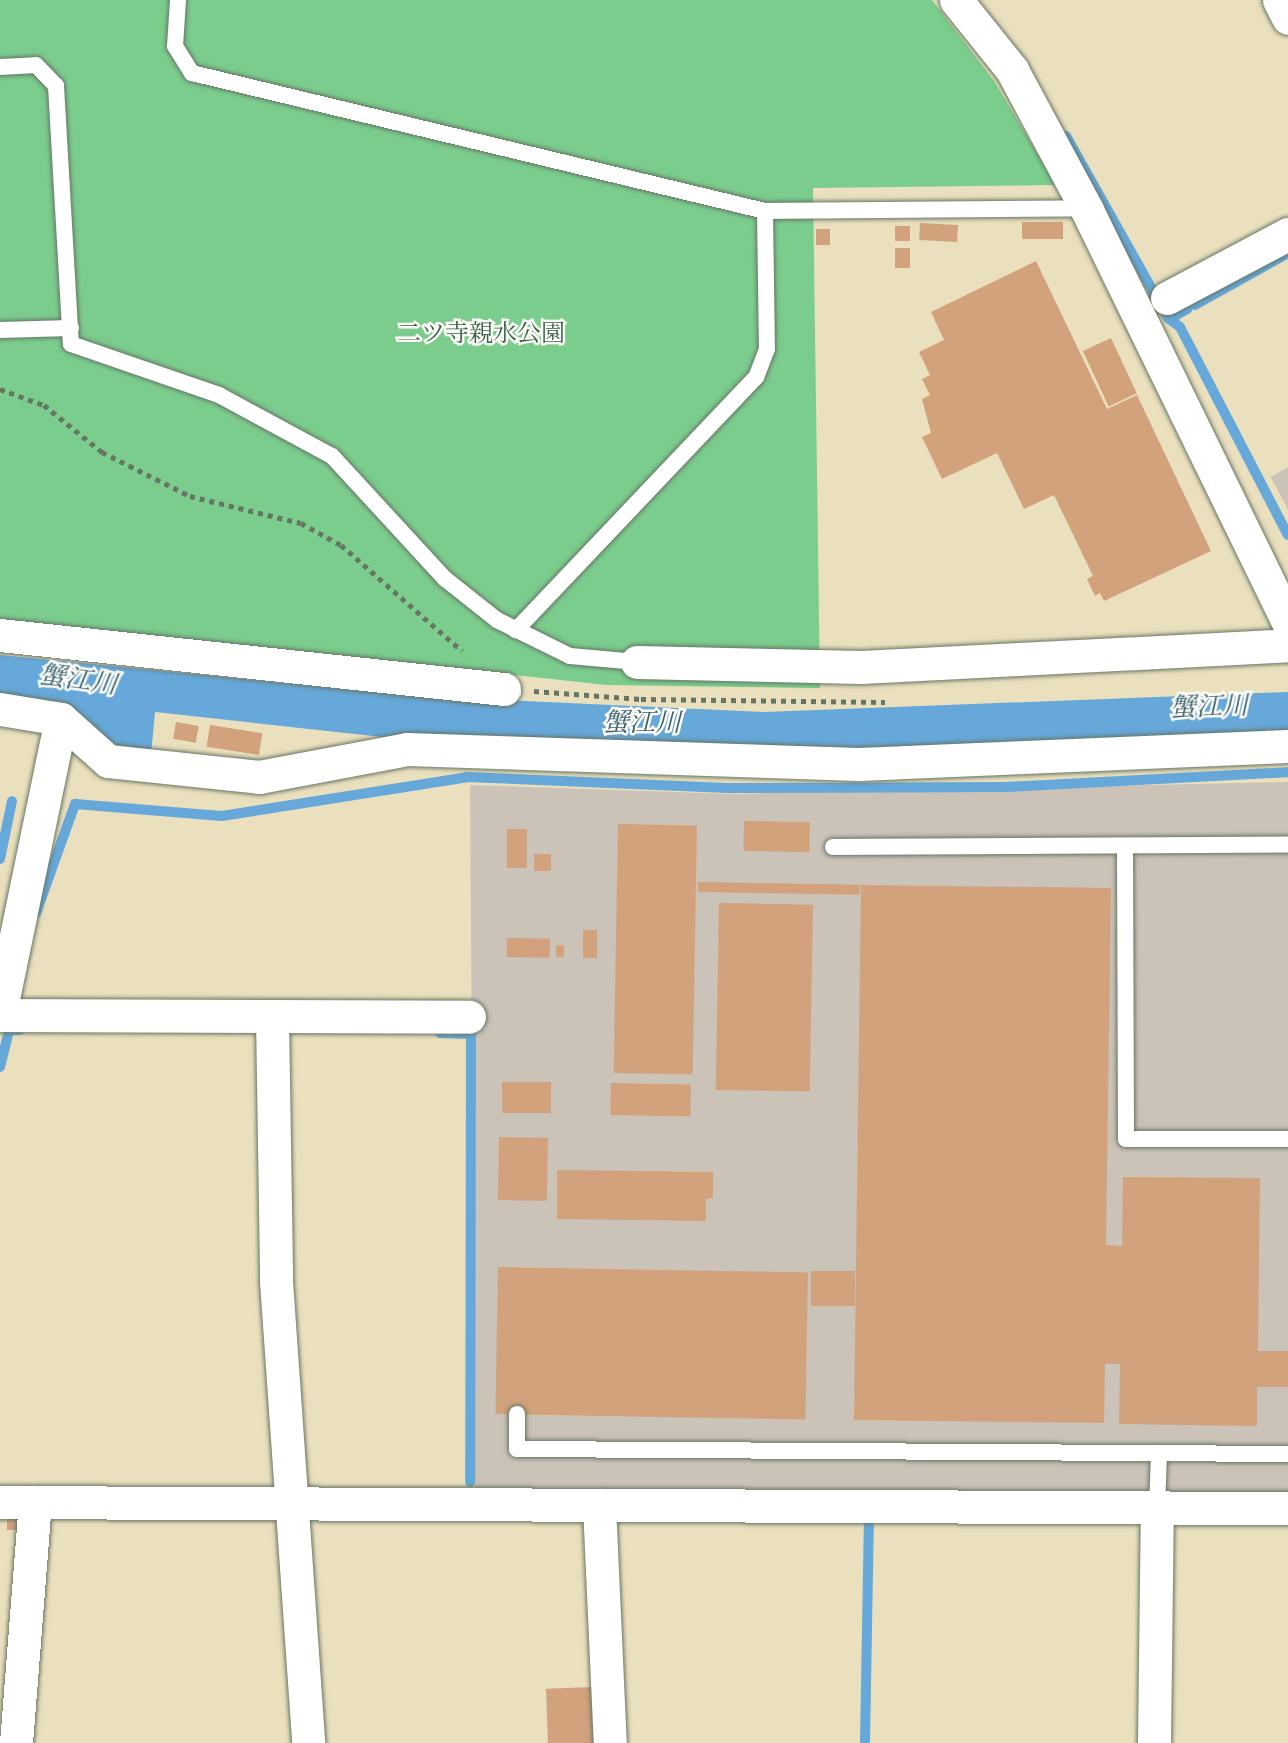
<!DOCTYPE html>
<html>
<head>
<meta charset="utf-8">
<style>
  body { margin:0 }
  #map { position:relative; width:1288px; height:1743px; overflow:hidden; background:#ebe0be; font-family:"IM FELL Great Primer","Noto Serif JP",serif }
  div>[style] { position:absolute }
  .industrial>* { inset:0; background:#cbc2b8 }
  .green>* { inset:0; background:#7bcd8e }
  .water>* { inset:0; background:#66a8da }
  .stream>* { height:10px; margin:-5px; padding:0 5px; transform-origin:5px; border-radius:5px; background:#66a8da }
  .building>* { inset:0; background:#d2a27c; transform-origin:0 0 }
  .path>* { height:4.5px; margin-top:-2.25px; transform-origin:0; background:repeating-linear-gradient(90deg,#667664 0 5px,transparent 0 10px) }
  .roads { filter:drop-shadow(0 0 2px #667664) drop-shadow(0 0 2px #667664) }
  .lane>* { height:16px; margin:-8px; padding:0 8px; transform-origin:8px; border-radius:8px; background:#fff }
  .street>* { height:33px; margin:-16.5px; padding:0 16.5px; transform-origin:16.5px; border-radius:16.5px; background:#fff }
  span { translate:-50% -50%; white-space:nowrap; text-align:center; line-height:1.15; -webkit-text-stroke:5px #fdfcf7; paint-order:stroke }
  .park-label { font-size:24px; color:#36614a }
  .water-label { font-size:26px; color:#38626e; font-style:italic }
</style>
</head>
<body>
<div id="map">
  <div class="industrial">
    <div style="clip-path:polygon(1288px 467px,1288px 510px,1271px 477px)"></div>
    <div style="clip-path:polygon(1288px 782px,1288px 1496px,475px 1492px,470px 785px,733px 794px)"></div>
  </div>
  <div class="green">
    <div style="clip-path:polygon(0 0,932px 0,994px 81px,1056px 185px,813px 188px,820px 688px,606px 685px,0 619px)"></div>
  </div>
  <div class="water">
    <div style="clip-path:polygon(0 655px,415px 696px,764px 712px,1288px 692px,1288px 733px,860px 750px,419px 741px,155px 712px,150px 766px,121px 761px,63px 702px,0 696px)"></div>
  </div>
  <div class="stream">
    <div style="left:1066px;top:136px;width:209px;rotate:60.7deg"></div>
    <div style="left:1168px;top:318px;width:15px;rotate:37deg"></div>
    <div style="left:1180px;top:327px;width:234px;rotate:62.6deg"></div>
    <div style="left:1195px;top:305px;width:107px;rotate:-29.2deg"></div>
    <div style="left:1170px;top:319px;width:20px;rotate:-30deg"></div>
    <div style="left:0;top:859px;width:59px;rotate:-78.3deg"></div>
    <div style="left:36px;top:913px;width:116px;rotate:-70.3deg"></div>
    <div style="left:75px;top:804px;width:147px;rotate:4.7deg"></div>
    <div style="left:222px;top:816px;width:248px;rotate:-9deg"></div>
    <div style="left:467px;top:777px;width:266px;rotate:2.4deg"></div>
    <div style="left:733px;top:788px;width:273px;rotate:-0.2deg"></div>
    <div style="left:1006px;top:787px;width:282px;rotate:-3deg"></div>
    <div style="left:440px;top:1033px;width:31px;rotate:2deg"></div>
    <div style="left:471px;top:1034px;width:448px;rotate:90.1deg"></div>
    <div style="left:0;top:1067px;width:38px;rotate:-76deg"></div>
    <div style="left:9px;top:1030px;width:11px"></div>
    <div style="left:865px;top:1743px;width:225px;rotate:-89deg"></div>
  </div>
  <div class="building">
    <div style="left:1063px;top:222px;width:17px;height:41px;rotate:90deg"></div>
    <div style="left:958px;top:225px;width:17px;height:38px;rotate:93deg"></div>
    <div style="left:895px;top:226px;width:15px;height:15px"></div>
    <div style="left:816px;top:229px;width:14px;height:16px"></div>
    <div style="left:895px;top:248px;width:15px;height:20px"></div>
    <div style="clip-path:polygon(1036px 261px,1107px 409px,1137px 395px,1211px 551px,1104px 601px,1100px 593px,1095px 596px,1087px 579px,1093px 576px,1054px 495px,1024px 509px,997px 453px,942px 479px,922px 437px,931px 433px,922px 399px,930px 395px,922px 379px,930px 375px,919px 352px,944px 340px,931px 312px)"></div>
    <div style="left:1111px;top:338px;width:61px;height:31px;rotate:65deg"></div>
    <div style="left:176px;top:722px;width:23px;height:17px;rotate:10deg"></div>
    <div style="left:210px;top:725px;width:53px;height:22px;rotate:9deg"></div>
    <div style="left:744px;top:821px;width:66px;height:30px;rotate:1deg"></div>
    <div style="left:618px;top:824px;width:79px;height:249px;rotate:1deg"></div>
    <div style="left:507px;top:829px;width:20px;height:39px"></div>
    <div style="left:534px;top:854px;width:17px;height:17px"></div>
    <div style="left:698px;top:882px;width:162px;height:10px;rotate:1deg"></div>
    <div style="clip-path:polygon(861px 885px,1111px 888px,1106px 1245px,1122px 1246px,1123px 1177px,1260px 1178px,1258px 1351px,1288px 1351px,1288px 1387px,1257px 1387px,1257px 1426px,1119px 1424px,1120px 1364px,1105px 1364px,1104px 1423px,854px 1420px)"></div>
    <div style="left:719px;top:903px;width:94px;height:187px;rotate:1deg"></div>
    <div style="left:583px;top:930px;width:14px;height:28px"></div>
    <div style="left:507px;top:938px;width:43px;height:19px;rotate:1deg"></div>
    <div style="left:556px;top:945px;width:8px;height:12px"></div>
    <div style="left:502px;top:1082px;width:49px;height:31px"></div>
    <div style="left:611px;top:1083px;width:80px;height:32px;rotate:1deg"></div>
    <div style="left:499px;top:1137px;width:49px;height:63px;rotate:1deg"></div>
    <div style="clip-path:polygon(557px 1170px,713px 1172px,713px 1198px,706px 1199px,706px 1221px,557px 1219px)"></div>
    <div style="left:498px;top:1267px;width:310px;height:147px;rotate:1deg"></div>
    <div style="left:811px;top:1271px;width:44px;height:35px"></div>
    <div style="left:7px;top:1514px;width:16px;height:16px"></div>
    <div style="left:593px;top:1687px;width:56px;height:47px;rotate:88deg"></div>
  </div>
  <div class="path">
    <div style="left:0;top:389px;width:47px;rotate:20deg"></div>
    <div style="left:44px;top:405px;width:75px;rotate:39deg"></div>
    <div style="left:102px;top:452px;width:98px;rotate:26.6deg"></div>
    <div style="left:190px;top:496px;width:114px;rotate:13.7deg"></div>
    <div style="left:301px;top:523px;width:46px;rotate:28.8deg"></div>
    <div style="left:341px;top:545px;width:161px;rotate:41.2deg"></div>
    <div style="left:534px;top:691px;width:107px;rotate:4.3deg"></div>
    <div style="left:641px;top:699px;width:244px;rotate:0.7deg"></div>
  </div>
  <div class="roads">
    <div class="lane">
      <div style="left:178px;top:0;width:46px;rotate:93.7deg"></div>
      <div style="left:175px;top:46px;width:32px;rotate:58deg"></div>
      <div style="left:192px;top:73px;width:589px;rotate:13.54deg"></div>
      <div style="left:765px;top:211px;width:138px;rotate:89.2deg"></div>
      <div style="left:767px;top:349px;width:30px;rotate:111deg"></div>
      <div style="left:756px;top:377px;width:349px;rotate:133.5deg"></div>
      <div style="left:0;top:67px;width:36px;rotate:-3deg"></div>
      <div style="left:36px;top:65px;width:29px;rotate:46deg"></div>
      <div style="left:56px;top:86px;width:258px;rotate:86.7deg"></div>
      <div style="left:71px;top:344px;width:157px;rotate:19deg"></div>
      <div style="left:219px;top:395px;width:128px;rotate:28.4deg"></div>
      <div style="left:332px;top:456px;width:166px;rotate:47.4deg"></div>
      <div style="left:444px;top:578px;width:68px;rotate:38.4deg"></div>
      <div style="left:497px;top:620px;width:81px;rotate:26.3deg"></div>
      <div style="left:570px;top:656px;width:67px;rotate:5.1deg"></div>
      <div style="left:765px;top:211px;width:321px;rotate:-0.5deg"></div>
      <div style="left:0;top:330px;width:71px;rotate:-1.6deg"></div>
      <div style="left:1125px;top:846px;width:293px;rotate:89.8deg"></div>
      <div style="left:1126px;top:1139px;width:162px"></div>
      <div style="left:833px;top:847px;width:455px;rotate:-0.3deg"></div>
      <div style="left:517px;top:1414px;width:35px;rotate:90deg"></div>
      <div style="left:517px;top:1449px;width:771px;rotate:0.37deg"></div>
      <div style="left:1157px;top:1508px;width:55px;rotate:-87.9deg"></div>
    </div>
    <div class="street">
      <div style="left:956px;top:0;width:90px;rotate:51.3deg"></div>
      <div style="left:1012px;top:70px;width:157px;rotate:61.8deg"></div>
      <div style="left:1086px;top:208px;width:461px;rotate:64deg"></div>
      <div style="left:1279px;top:0;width:20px;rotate:63deg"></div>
      <div style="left:1167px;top:298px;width:137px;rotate:-27.9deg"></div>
      <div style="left:0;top:635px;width:507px;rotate:6.12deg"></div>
      <div style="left:637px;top:662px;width:224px;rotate:1.3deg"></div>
      <div style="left:861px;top:667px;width:428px;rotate:-2.9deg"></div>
      <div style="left:0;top:709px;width:62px;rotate:9.3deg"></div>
      <div style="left:61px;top:719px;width:63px;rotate:41.8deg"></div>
      <div style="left:108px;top:761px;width:152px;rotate:6deg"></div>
      <div style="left:259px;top:777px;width:151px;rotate:-10.7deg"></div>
      <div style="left:407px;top:749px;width:451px;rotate:1.9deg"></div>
      <div style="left:858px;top:764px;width:430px;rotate:-2.4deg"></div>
      <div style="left:0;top:1013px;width:300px;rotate:-78.3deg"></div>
      <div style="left:0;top:1015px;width:469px;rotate:0.2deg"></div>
      <div style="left:272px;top:1016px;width:265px;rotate:89.1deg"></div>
      <div style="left:276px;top:1281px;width:463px;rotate:86deg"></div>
      <div style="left:0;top:1502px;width:1288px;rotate:0.27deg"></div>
      <div style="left:599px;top:1505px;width:238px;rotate:87.4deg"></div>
      <div style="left:16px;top:1743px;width:242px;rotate:-85.5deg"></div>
      <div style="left:1154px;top:1743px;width:235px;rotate:-89.3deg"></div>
    </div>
  </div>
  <div class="park-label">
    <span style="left:481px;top:334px">二ツ寺親水公園</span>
  </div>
  <div class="water-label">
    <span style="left:78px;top:680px;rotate:8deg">蟹江川</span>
    <span style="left:1209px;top:707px;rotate:-2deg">蟹江川</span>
    <span style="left:642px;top:723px">蟹江川</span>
  </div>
</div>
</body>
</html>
